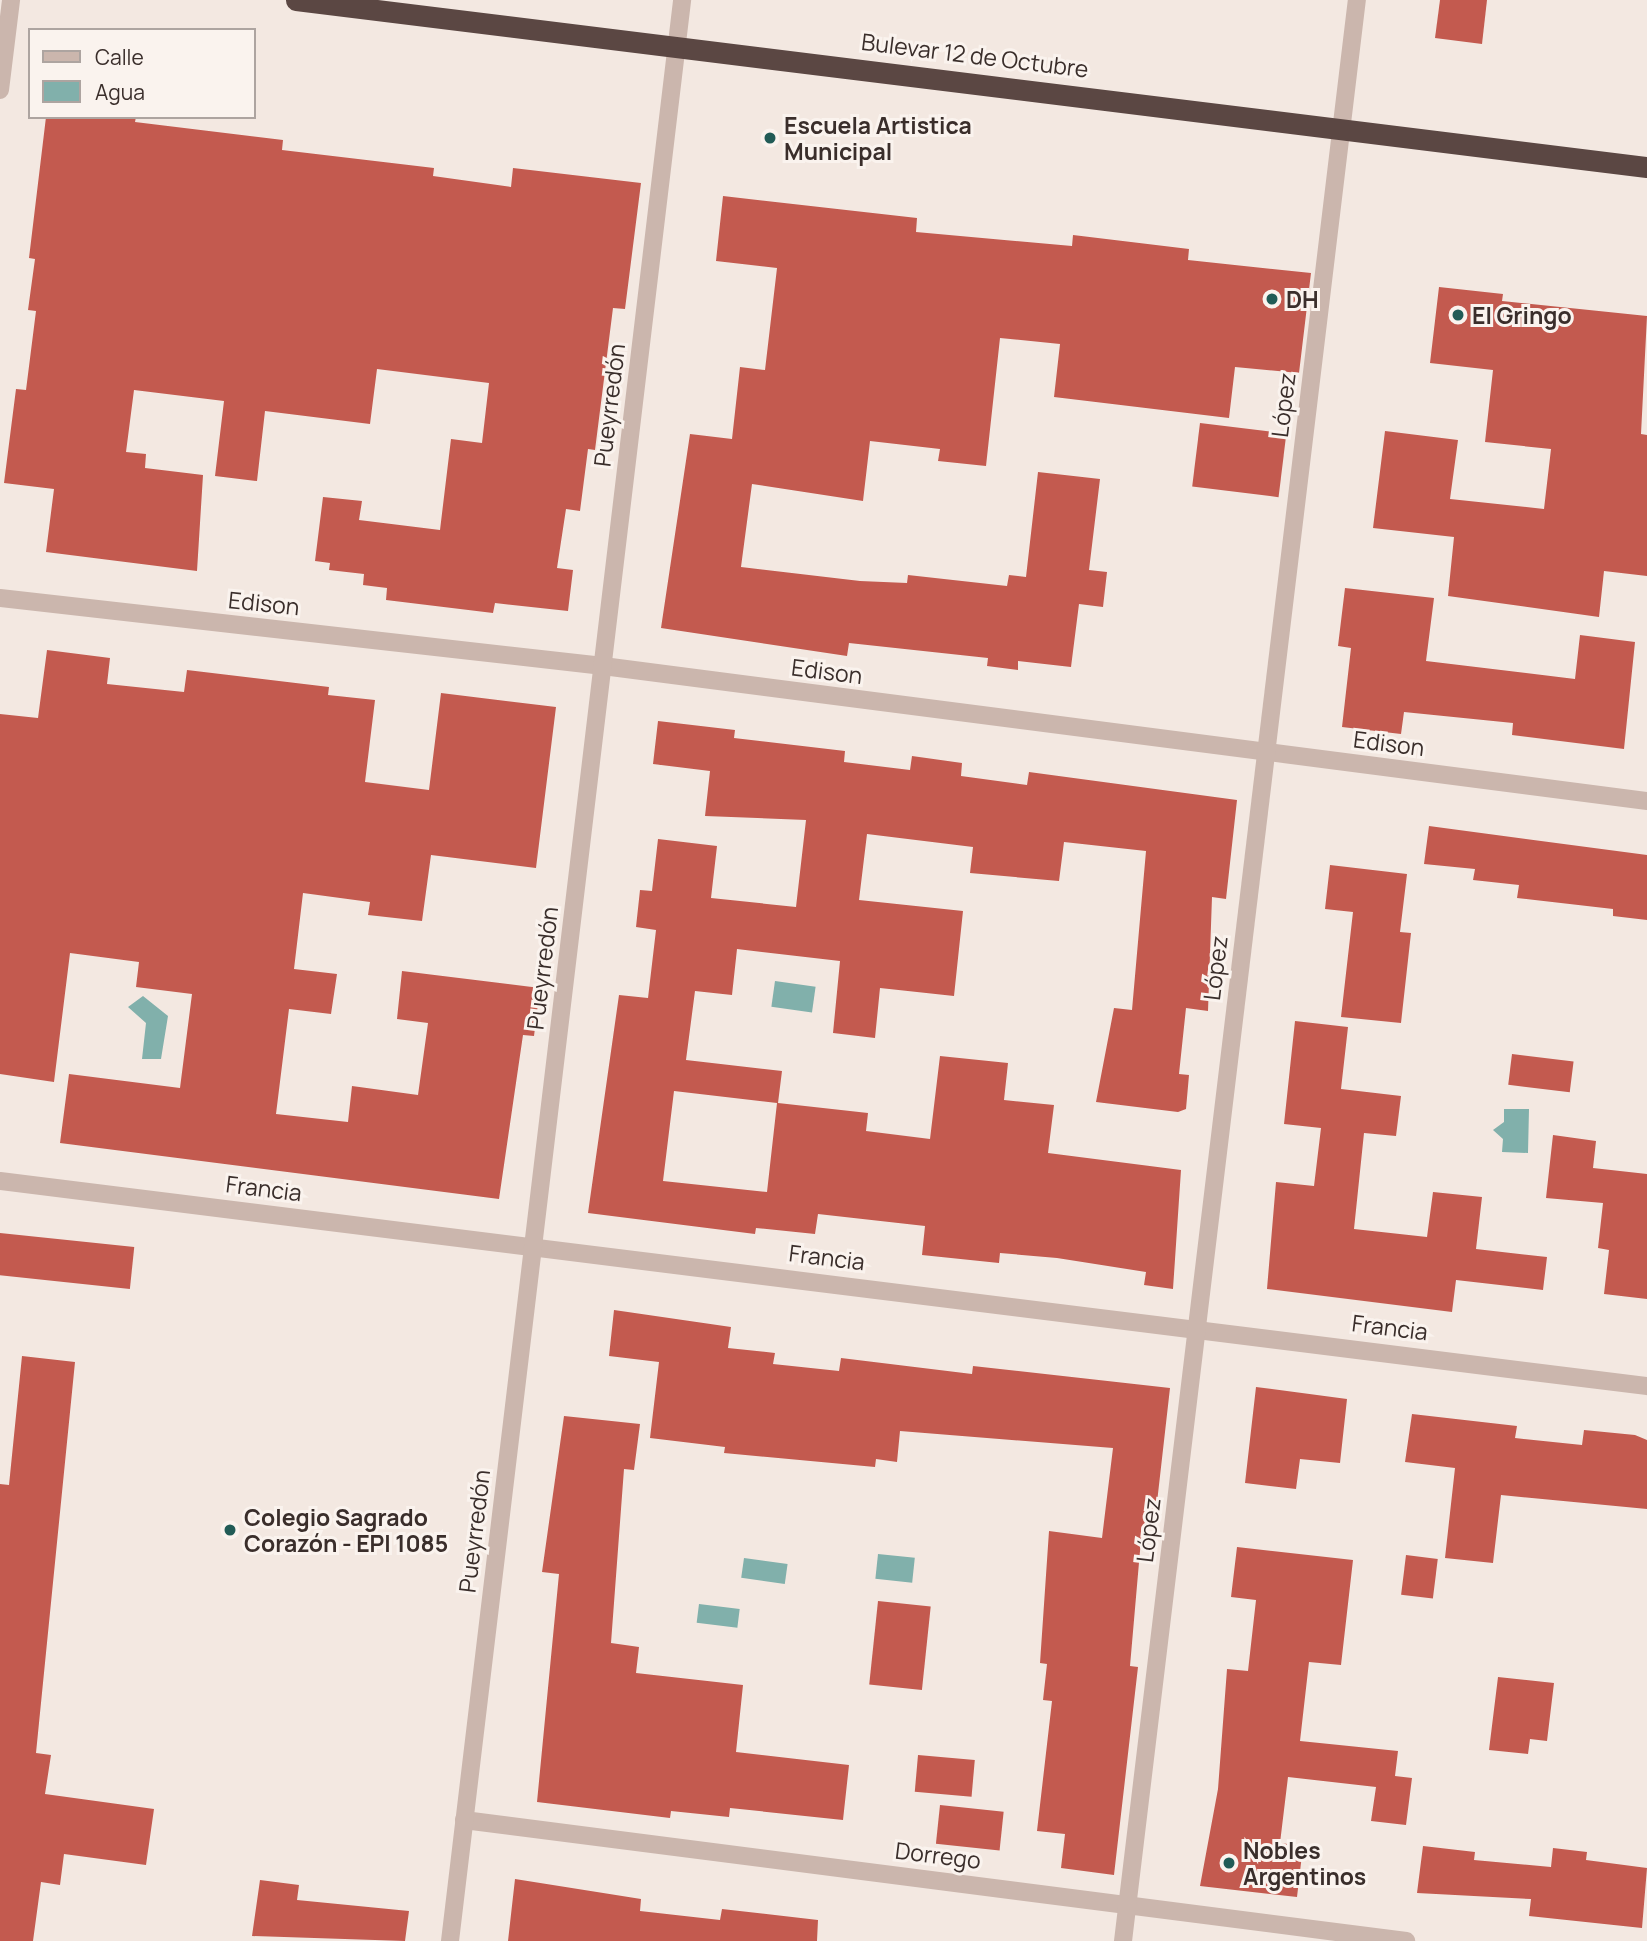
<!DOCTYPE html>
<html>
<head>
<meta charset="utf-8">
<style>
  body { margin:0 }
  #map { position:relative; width:1647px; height:1941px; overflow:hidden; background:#f3e8e1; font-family:Manrope,sans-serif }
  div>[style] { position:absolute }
  .water>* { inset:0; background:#81b0ab; transform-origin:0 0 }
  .building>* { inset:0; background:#c35a4f; transform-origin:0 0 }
  .street>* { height:18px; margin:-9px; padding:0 9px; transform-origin:9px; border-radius:9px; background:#cbb6ad }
  .highway>* { height:21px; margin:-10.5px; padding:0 10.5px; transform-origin:10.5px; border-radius:10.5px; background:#5b4743 }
  .dots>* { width:19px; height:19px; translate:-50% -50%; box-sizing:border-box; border:4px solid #faf3ee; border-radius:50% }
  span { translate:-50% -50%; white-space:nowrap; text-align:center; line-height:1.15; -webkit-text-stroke:6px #faf3ee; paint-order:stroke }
  .street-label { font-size:23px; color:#3a2e2b }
  .poi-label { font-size:23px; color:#3a2e2b; font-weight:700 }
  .left { translate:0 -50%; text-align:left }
  .legend { position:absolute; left:28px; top:28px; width:228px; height:91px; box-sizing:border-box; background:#faf3ee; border:2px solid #ada4a0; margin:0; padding:9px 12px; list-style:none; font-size:21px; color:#3a2e2b }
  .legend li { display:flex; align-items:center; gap:14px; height:35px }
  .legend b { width:35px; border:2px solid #ada4a0 }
</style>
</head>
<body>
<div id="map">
  <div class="water">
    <div style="left:775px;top:981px;width:41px;height:26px;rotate:8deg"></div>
    <div style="clip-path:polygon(143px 996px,168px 1016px,161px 1059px,142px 1059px,146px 1023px,128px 1007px)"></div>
    <div style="clip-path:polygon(1504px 1109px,1529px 1109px,1528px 1153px,1502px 1152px,1503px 1139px,1493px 1130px,1504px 1122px)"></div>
    <div style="left:878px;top:1554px;width:37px;height:25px;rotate:6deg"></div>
    <div style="left:744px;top:1558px;width:44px;height:20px;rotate:8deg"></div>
    <div style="left:699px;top:1604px;width:41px;height:19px;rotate:7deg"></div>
  </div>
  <div class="building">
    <div style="clip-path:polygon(1440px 0,1487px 0,1482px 44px,1435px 38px)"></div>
    <div style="clip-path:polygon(46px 117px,136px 117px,135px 122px,283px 140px,282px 150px,434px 168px,433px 176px,511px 187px,513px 168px,641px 183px,625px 309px,613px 308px,595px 450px,588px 449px,580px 511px,566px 509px,557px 568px,573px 570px,568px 611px,495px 603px,493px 613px,386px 600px,387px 588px,363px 585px,364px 574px,329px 570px,330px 563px,315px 561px,323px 497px,362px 501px,359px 520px,440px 530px,451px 439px,482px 443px,489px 383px,377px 369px,370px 424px,265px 411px,257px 481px,215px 476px,224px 401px,134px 390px,126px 452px,146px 454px,145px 468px,203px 475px,197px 571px,46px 552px,54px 489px,4px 483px,16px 389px,26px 390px,36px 311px,28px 310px,35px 259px,29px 258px)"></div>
    <div style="clip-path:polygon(723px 196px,917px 218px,916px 232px,1072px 246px,1073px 235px,1189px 249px,1188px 260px,1311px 273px,1299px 373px,1235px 367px,1229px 418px,1054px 397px,1060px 344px,1000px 338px,986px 466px,938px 461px,940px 449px,870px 441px,863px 501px,752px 484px,741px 567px,860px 581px,907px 583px,908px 575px,1007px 586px,1009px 575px,1026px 577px,1038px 472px,1100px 479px,1089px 570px,1107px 572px,1103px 607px,1079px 604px,1071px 667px,1018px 661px,1018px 670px,987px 666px,988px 658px,849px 643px,847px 656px,661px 628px,690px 434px,732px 439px,740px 367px,765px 370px,777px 268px,716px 261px)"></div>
    <div style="clip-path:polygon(1439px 287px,1503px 294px,1502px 301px,1647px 316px,1641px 434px,1647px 435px,1647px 576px,1604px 571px,1599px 617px,1448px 596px,1454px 537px,1373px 528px,1385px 431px,1458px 440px,1450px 499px,1544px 509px,1551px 449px,1485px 442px,1493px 370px,1430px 363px)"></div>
    <div style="left:1200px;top:423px;width:87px;height:64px;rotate:7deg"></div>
    <div style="clip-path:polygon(1345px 588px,1434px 598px,1426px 661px,1575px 679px,1580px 635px,1635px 642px,1624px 749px,1512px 735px,1513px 723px,1404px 712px,1401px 734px,1342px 727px,1351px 648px,1338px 646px)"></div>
    <div style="clip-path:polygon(47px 650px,110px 658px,107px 684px,184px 692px,187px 670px,329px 687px,328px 695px,375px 700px,365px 782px,429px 790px,441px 693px,556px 707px,536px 868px,431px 855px,422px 921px,368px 915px,370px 902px,303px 893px,294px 969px,337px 974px,331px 1014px,289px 1009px,276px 1114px,348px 1122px,352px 1086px,418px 1095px,428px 1023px,397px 1019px,402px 971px,540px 988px,534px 1036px,523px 1035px,499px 1199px,60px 1143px,69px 1074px,180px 1088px,192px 994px,136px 987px,139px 962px,70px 953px,54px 1082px,0 1074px,0 714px,38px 718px)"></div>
    <div style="clip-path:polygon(evenodd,658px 721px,735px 730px,734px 738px,845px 751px,844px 762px,910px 770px,912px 756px,962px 763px,961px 776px,1027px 785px,1029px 772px,1237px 800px,1226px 899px,1212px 897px,1208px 1011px,1186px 1008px,1179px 1074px,1189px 1075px,1186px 1109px,1178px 1112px,1096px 1102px,1114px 1008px,1132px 1010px,1146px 851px,1064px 842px,1059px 881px,970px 873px,973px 847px,867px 834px,859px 900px,963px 911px,954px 996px,880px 988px,875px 1038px,833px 1033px,840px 961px,737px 949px,732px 995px,695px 991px,686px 1060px,782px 1071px,778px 1103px,868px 1113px,866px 1131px,930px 1139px,940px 1056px,1008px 1063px,1004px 1100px,1054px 1105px,1048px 1153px,1181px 1170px,1173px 1289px,1144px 1285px,1146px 1272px,1057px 1258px,1000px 1253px,999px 1263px,922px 1255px,925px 1226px,818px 1214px,815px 1234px,756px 1228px,755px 1234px,588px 1213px,619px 995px,648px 998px,656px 930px,636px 927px,640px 890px,652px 891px,658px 839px,717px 846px,711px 898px,796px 907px,806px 820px,705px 816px,710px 771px,653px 764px,658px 721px,674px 1091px,777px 1103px,767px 1192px,663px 1181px,674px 1091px)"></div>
    <div style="clip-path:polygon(1429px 826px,1647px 855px,1647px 920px,1613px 916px,1613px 909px,1517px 898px,1519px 885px,1473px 880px,1475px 869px,1424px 864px)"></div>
    <div style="clip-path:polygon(1330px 865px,1407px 874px,1400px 932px,1411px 933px,1401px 1023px,1341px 1017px,1353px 912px,1325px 909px)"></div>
    <div style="clip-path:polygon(1295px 1021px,1348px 1027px,1341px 1089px,1401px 1096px,1396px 1136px,1364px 1133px,1354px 1229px,1427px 1237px,1433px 1192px,1482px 1197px,1476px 1249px,1547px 1257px,1543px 1290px,1456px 1280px,1452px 1312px,1267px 1289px,1276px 1182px,1314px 1186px,1321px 1128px,1284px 1124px)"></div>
    <div style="left:1512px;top:1054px;width:62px;height:31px;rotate:7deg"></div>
    <div style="clip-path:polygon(1553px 1135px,1596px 1141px,1593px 1168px,1647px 1174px,1647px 1299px,1604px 1294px,1609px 1250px,1598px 1248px,1603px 1203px,1546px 1198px)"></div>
    <div style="left:0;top:1233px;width:135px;height:42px;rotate:6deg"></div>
    <div style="clip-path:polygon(614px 1310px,731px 1327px,728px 1348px,775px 1353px,773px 1364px,839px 1371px,841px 1358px,972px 1374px,973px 1366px,1170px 1388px,1154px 1529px,1142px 1528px,1130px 1666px,1138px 1667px,1114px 1875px,1061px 1868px,1065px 1834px,1037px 1831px,1052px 1701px,1043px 1700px,1047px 1664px,1040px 1663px,1049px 1531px,1102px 1538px,1113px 1448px,900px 1431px,897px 1462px,876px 1459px,875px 1467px,724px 1453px,725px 1447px,650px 1438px,659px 1362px,609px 1356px)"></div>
    <div style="clip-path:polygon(22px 1356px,75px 1362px,36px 1753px,51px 1755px,45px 1794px,154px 1809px,146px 1865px,64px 1854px,60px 1885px,41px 1882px,33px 1941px,0 1941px,0 1484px,9px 1485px)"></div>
    <div style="clip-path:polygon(1256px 1387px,1347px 1399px,1340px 1463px,1300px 1459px,1296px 1489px,1245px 1483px)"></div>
    <div style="clip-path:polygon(1412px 1414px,1517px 1426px,1515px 1438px,1582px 1445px,1584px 1430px,1635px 1435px,1647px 1440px,1647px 1509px,1501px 1495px,1493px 1563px,1445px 1558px,1455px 1468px,1405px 1462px)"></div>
    <div style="clip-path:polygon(564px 1416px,640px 1424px,634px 1470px,624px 1469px,611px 1643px,639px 1647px,636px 1673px,743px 1685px,736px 1752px,849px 1765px,843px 1820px,730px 1808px,729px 1817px,671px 1811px,670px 1818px,537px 1802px,559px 1574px,542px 1572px)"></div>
    <div style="clip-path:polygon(1237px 1547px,1353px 1560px,1341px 1665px,1309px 1662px,1300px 1741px,1398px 1751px,1395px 1776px,1412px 1778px,1406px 1825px,1371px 1821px,1376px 1787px,1288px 1777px,1280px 1843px,1303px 1846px,1297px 1897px,1200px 1886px,1218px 1789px,1227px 1669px,1248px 1671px,1256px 1600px,1231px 1597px)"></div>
    <div style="left:1406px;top:1555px;width:32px;height:40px;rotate:7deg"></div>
    <div style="left:878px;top:1601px;width:53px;height:84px;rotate:6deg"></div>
    <div style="clip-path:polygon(1498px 1677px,1554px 1683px,1547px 1741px,1530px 1739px,1528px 1754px,1489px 1750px)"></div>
    <div style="left:918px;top:1755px;width:57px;height:37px;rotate:5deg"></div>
    <div style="left:940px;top:1805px;width:64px;height:39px;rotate:6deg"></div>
    <div style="clip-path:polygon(1423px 1846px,1475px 1852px,1474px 1860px,1551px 1867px,1553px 1848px,1587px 1852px,1586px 1860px,1647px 1868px,1642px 1928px,1529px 1916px,1531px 1899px,1417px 1893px)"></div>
    <div style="clip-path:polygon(515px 1879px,641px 1899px,640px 1911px,720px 1920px,722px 1909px,818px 1920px,817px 1941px,508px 1941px)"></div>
    <div style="clip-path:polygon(260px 1880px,299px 1885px,297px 1900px,409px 1911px,405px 1941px,252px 1936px)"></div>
  </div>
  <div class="street">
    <div style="left:0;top:90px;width:91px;rotate:-83deg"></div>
    <div style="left:0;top:598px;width:607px;rotate:6.43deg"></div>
    <div style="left:603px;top:666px;width:1053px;rotate:7.37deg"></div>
    <div style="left:0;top:1181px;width:1660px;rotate:7.1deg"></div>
    <div style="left:464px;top:1820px;width:950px;rotate:7.32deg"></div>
    <div style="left:450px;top:1941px;width:1955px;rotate:-83.18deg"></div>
    <div style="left:1123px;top:1941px;width:1955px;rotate:-83.13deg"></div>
  </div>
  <div class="highway">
    <div style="left:296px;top:0;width:1361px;rotate:7.05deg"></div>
  </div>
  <div class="dots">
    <div style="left:770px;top:138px;background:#215b56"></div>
    <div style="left:1272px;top:299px;background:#215b56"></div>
    <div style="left:1458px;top:315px;background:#215b56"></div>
    <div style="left:230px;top:1530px;background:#215b56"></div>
    <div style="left:1229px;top:1863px;background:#215b56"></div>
  </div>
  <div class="street-label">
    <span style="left:975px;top:55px;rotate:7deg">Bulevar 12 de Octubre</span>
    <span style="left:609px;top:405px;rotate:-83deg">Pueyrredón</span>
    <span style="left:1283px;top:405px;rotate:-83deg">López</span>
    <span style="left:264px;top:603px;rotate:6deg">Edison</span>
    <span style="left:827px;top:671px;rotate:7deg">Edison</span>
    <span style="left:1389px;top:743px;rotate:7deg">Edison</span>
    <span style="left:542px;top:968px;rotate:-83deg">Pueyrredón</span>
    <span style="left:1215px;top:968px;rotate:-83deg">López</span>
    <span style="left:264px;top:1188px;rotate:7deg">Francia</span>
    <span style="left:827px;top:1257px;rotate:7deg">Francia</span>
    <span style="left:1390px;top:1327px;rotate:7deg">Francia</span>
    <span style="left:1148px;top:1530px;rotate:-83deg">López</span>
    <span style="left:474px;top:1531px;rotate:-83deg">Pueyrredón</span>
    <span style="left:938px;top:1855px;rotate:7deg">Dorrego</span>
  </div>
  <div class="poi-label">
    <span class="left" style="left:784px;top:138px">Escuela Artistica<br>Municipal</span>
    <span class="left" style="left:1286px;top:299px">DH</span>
    <span class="left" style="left:1472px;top:315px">El Gringo</span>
    <span class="left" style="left:244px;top:1530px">Colegio Sagrado<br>Corazón - EPI 1085</span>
    <span class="left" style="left:1243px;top:1863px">Nobles<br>Argentinos</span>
  </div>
  <ul class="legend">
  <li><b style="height:9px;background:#cbb6ad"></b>Calle</li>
  <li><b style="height:19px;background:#81b0ab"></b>Agua</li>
  </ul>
</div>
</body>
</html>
